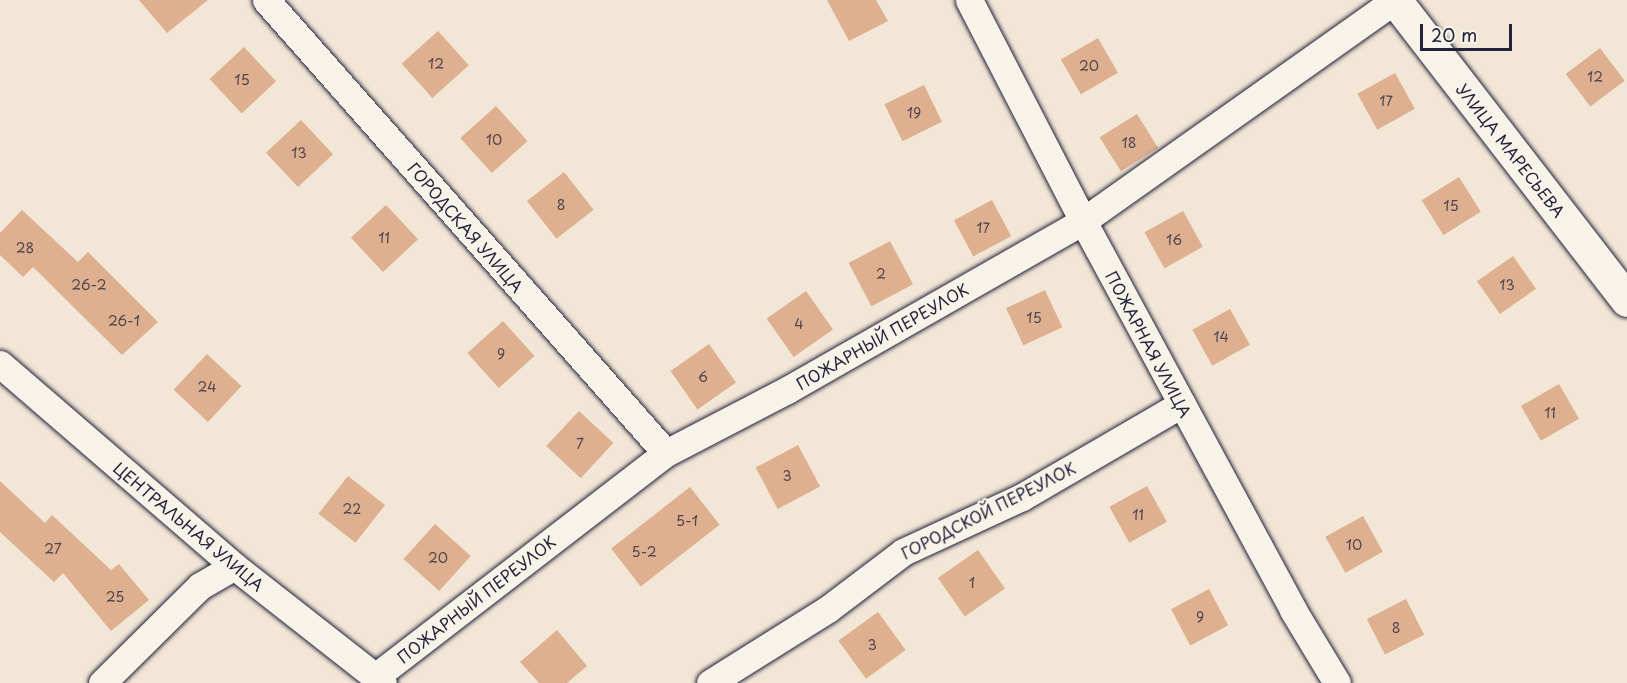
<!DOCTYPE html>
<html>
<head>
<meta charset="utf-8">
<style>
  body { margin:0 }
  #map { position:relative; width:1627px; height:683px; overflow:hidden; background:#f2e6d6; font-family:"Playpen Sans",sans-serif }
  div>[style] { position:absolute }
  .building>* { inset:0; background:#deb08f; transform-origin:0 0 }
  .roads { filter:drop-shadow(0 0 2px #22223b) drop-shadow(0 0 2px #22223b) }
  .minor>* { height:27px; margin:-13.5px; padding:0 13.5px; transform-origin:13.5px; border-radius:13.5px; background:#f7f3e8 }
  .tertiary>* { height:33px; margin:-16.5px; padding:0 16.5px; transform-origin:16.5px; border-radius:16.5px; background:#f7f3e8 }
  span { translate:-50% -50%; white-space:nowrap; text-align:center; line-height:1.15; -webkit-text-stroke:4.5px #f7f3e8; paint-order:stroke }
  .number-label { font-size:14px; color:#514650 }
  .number-label span { -webkit-text-stroke-width:0 }
  .street-label { font-size:16px; color:#22223b }
  .scale { position:absolute; left:1420px; top:24px; width:92px; height:27px; box-sizing:border-box; border:3px solid #22223b; border-top:0; padding-left:8px; font-size:18px; line-height:21px; white-space:nowrap; color:#22223b; -webkit-text-stroke:4px #f7f3e8; paint-order:stroke }
</style>
</head>
<body>
<div id="map">
  <div class="building">
    <div style="clip-path:polygon(139px 0,208px 0,167px 33px)"></div>
    <div style="clip-path:polygon(827px 0,876px 0,888px 21px,849px 41px)"></div>
    <div style="left:438px;top:31px;width:46px;height:49px;rotate:48deg"></div>
    <div style="left:1098px;top:38px;width:40px;height:43px;rotate:60deg"></div>
    <div style="left:244px;top:47px;width:47px;height:47px;rotate:47deg"></div>
    <div style="left:1600px;top:48px;width:41px;height:43px;rotate:53deg"></div>
    <div style="left:1395px;top:73px;width:41px;height:43px;rotate:61deg"></div>
    <div style="left:924px;top:85px;width:41px;height:44px;rotate:64deg"></div>
    <div style="left:496px;top:106px;width:47px;height:48px;rotate:48deg"></div>
    <div style="left:1137px;top:114px;width:40px;height:44px;rotate:58deg"></div>
    <div style="left:301px;top:120px;width:47px;height:48px;rotate:47deg"></div>
    <div style="left:564px;top:172px;width:48px;height:47px;rotate:52deg"></div>
    <div style="left:1459px;top:177px;width:41px;height:44px;rotate:58deg"></div>
    <div style="left:992px;top:200px;width:41px;height:43px;rotate:62deg"></div>
    <div style="left:386px;top:205px;width:47px;height:48px;rotate:47deg"></div>
    <div style="clip-path:polygon(22px 210px,78px 262px,88px 252px,158px 322px,122px 355px,33px 267px,23px 277px,0 255px,0 233px)"></div>
    <div style="left:1183px;top:211px;width:41px;height:44px;rotate:61deg"></div>
    <div style="left:890px;top:241px;width:49px;height:47px;rotate:62deg"></div>
    <div style="left:1513px;top:256px;width:40px;height:44px;rotate:55deg"></div>
    <div style="left:1045px;top:290px;width:41px;height:43px;rotate:65deg"></div>
    <div style="left:806px;top:291px;width:47px;height:48px;rotate:55deg"></div>
    <div style="left:1230px;top:309px;width:41px;height:43px;rotate:61deg"></div>
    <div style="left:503px;top:321px;width:47px;height:48px;rotate:48deg"></div>
    <div style="left:709px;top:344px;width:47px;height:47px;rotate:55deg"></div>
    <div style="left:207px;top:354px;width:47px;height:49px;rotate:43deg"></div>
    <div style="left:1559px;top:384px;width:40px;height:44px;rotate:60deg"></div>
    <div style="left:579px;top:411px;width:47px;height:48px;rotate:43deg"></div>
    <div style="left:798px;top:445px;width:47px;height:48px;rotate:62deg"></div>
    <div style="left:348px;top:476px;width:47px;height:48px;rotate:38deg"></div>
    <div style="clip-path:polygon(0 481px,45px 523px,52px 515px,111px 570px,119px 564px,149px 600px,111px 631px,63px 573px,54px 582px,0 532px)"></div>
    <div style="left:1147px;top:486px;width:41px;height:43px;rotate:61deg"></div>
    <div style="left:690px;top:487px;width:48px;height:100px;rotate:52deg"></div>
    <div style="left:1363px;top:516px;width:41px;height:43px;rotate:61deg"></div>
    <div style="left:435px;top:524px;width:48px;height:47px;rotate:42deg"></div>
    <div style="left:978px;top:550px;width:47px;height:49px;rotate:55deg"></div>
    <div style="left:1209px;top:589px;width:41px;height:43px;rotate:62deg"></div>
    <div style="left:1406px;top:599px;width:40px;height:44px;rotate:63deg"></div>
    <div style="left:878px;top:612px;width:47px;height:49px;rotate:54deg"></div>
    <div style="clip-path:polygon(557px 630px,587px 666px,567px 683px,539px 683px,520px 662px)"></div>
  </div>
  <div class="roads">
    <div class="minor">
      <div style="left:266px;top:0;width:604px;rotate:48.56deg"></div>
      <div style="left:969px;top:0;width:249px;rotate:62.7deg"></div>
      <div style="left:1083px;top:221px;width:442px;rotate:61.6deg"></div>
      <div style="left:1293px;top:610px;width:85px;rotate:58.9deg"></div>
      <div style="left:0;top:364px;width:309px;rotate:40.8deg"></div>
      <div style="left:234px;top:566px;width:189px;rotate:38.1deg"></div>
      <div style="left:375px;top:677px;width:367px;rotate:-37.6deg"></div>
      <div style="left:666px;top:453px;width:136px;rotate:-27.5deg"></div>
      <div style="left:787px;top:390px;width:341px;rotate:-29.7deg"></div>
      <div style="left:1083px;top:221px;width:382px;rotate:-35.3deg"></div>
      <div style="left:102px;top:683px;width:138px;rotate:-44.7deg"></div>
      <div style="left:200px;top:586px;width:39px;rotate:-30deg"></div>
      <div style="left:710px;top:683px;width:139px;rotate:-32.1deg"></div>
      <div style="left:828px;top:609px;width:94px;rotate:-37.2deg"></div>
      <div style="left:903px;top:552px;width:131px;rotate:-24.8deg"></div>
      <div style="left:1022px;top:497px;width:185px;rotate:-30.2deg"></div>
    </div>
    <div class="tertiary">
      <div style="left:1395px;top:0;width:379px;rotate:52.3deg"></div>
    </div>
  </div>
  <div class="number-label">
    <span style="left:436px;top:64px">12</span>
    <span style="left:1089px;top:66px">20</span>
    <span style="left:1595px;top:77px">12</span>
    <span style="left:242px;top:80px">15</span>
    <span style="left:1386px;top:101px">17</span>
    <span style="left:914px;top:113px">19</span>
    <span style="left:494px;top:140px">10</span>
    <span style="left:1129px;top:143px">18</span>
    <span style="left:299px;top:153px">13</span>
    <span style="left:561px;top:205px">8</span>
    <span style="left:1451px;top:206px">15</span>
    <span style="left:983px;top:228px">17</span>
    <span style="left:384px;top:238px">11</span>
    <span style="left:1174px;top:240px">16</span>
    <span style="left:25px;top:248px">28</span>
    <span style="left:881px;top:274px">2</span>
    <span style="left:89px;top:285px">26-2</span>
    <span style="left:1507px;top:285px">13</span>
    <span style="left:1034px;top:318px">15</span>
    <span style="left:124px;top:321px">26-1</span>
    <span style="left:799px;top:324px">4</span>
    <span style="left:1221px;top:337px">14</span>
    <span style="left:501px;top:354px">9</span>
    <span style="left:703px;top:377px">6</span>
    <span style="left:207px;top:387px">24</span>
    <span style="left:1550px;top:413px">11</span>
    <span style="left:580px;top:444px">7</span>
    <span style="left:787px;top:476px">3</span>
    <span style="left:352px;top:509px">22</span>
    <span style="left:1138px;top:515px">11</span>
    <span style="left:687px;top:521px">5-1</span>
    <span style="left:1354px;top:545px">10</span>
    <span style="left:53px;top:549px">27</span>
    <span style="left:644px;top:552px">5-2</span>
    <span style="left:438px;top:558px">20</span>
    <span style="left:972px;top:583px">1</span>
    <span style="left:115px;top:597px">25</span>
    <span style="left:1200px;top:617px">9</span>
    <span style="left:1396px;top:628px">8</span>
    <span style="left:872px;top:645px">3</span>
  </div>
  <div class="street-label">
    <span style="left:1511px;top:150px;rotate:52deg">УЛИЦА МАРЕСЬЕВА</span>
    <span style="left:466px;top:227px;rotate:49deg">ГОРОДСКАЯ УЛИЦА</span>
    <span style="left:882px;top:336px;rotate:-30deg">ПОЖАРНЫЙ ПЕРЕУЛОК</span>
    <span style="left:1149px;top:344px;rotate:62deg">ПОЖАРНАЯ УЛИЦА</span>
    <span style="left:988px;top:510px;rotate:-27deg">ГОРОДСКОЙ ПЕРЕУЛОК</span>
    <span style="left:189px;top:526px;rotate:40deg">ЦЕНТРАЛЬНАЯ УЛИЦА</span>
    <span style="left:476px;top:599px;rotate:-38deg">ПОЖАРНЫЙ ПЕРЕУЛОК</span>
  </div>
  <div class="scale">20 m</div>
</div>
</body>
</html>
